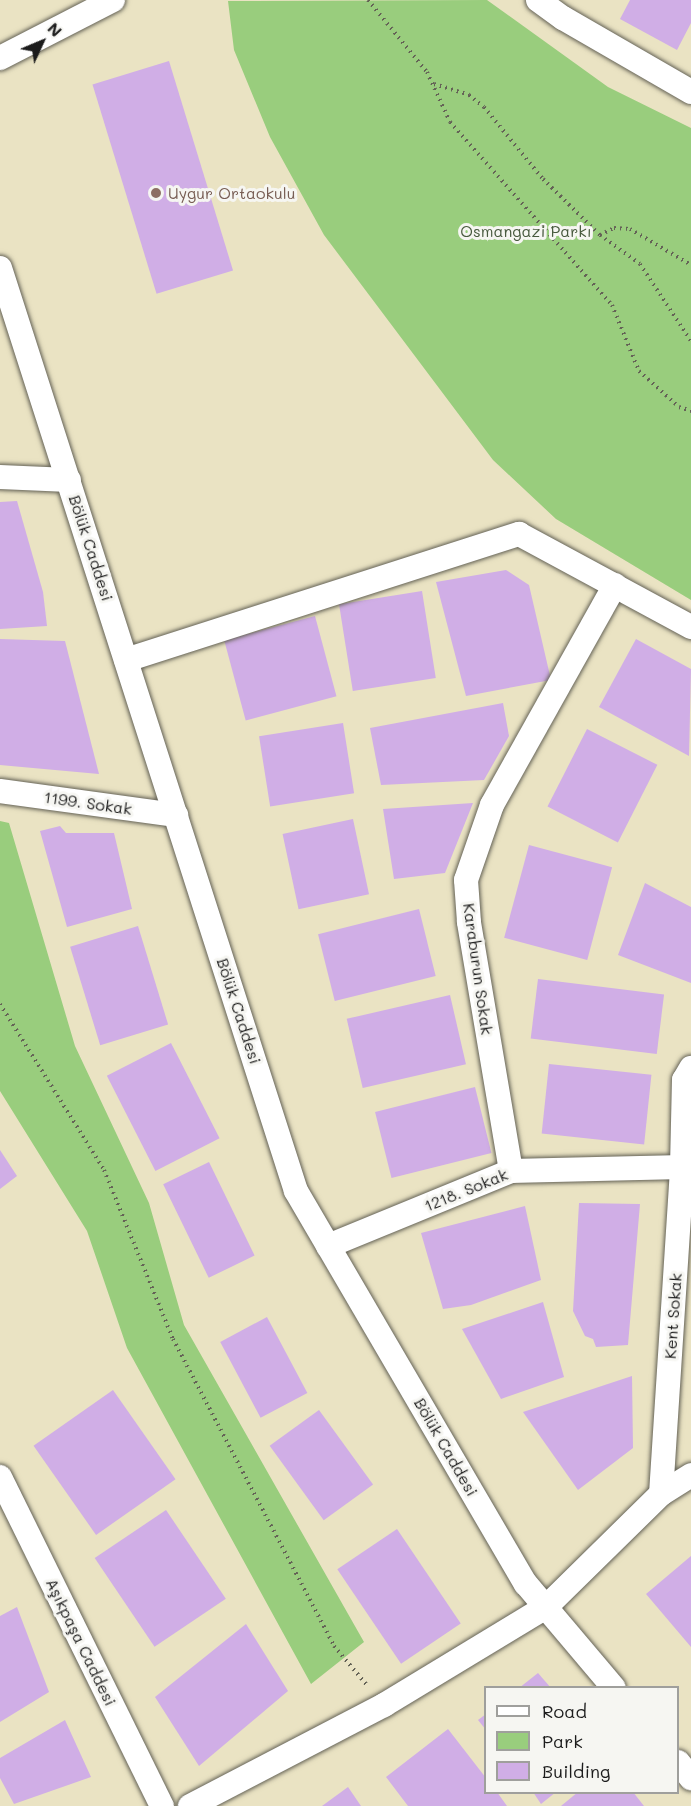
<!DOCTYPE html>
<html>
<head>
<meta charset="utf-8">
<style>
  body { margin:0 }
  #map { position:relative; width:691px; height:1806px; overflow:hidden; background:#eae3c3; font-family:Mali,sans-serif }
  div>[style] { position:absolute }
  .green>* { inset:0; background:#99cd7d }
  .building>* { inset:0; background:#d0aee6; transform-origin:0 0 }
  .path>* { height:4px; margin-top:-2px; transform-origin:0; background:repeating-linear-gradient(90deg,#646256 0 1.5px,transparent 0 6px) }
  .roads { filter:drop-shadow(0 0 2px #646256) drop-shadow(0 0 2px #646256) }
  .street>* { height:24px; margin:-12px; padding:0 12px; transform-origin:12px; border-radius:12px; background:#fff }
  .dots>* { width:16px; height:16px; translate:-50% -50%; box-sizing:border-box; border:3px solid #f6f6f2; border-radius:50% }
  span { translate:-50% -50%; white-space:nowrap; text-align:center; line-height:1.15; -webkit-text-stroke:6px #f6f6f2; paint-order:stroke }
  .education-label { font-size:16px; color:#785e54 }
  .left { translate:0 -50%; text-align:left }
  .park-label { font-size:16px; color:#485a3e }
  .street-label { font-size:16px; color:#1c1c1c }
  .legend { position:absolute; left:484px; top:1686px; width:195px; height:108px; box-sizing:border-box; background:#f6f6f2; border:2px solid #9f9f9c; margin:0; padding:8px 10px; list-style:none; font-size:18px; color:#1c1c1c }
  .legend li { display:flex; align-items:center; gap:12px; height:30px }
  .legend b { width:30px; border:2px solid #9f9f9c }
  .north { position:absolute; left:12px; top:12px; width:60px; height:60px; -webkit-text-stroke:4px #f6f6f2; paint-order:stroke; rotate:46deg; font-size:16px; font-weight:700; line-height:24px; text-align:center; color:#1c1c1c }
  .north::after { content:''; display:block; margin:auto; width:21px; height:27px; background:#1c1c1c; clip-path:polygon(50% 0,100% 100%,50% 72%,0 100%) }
</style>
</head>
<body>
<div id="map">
  <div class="green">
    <div style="clip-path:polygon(487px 0,608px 87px,691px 128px,691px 600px,556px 519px,493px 460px,324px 235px,270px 137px,234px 50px,228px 1px)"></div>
    <div style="clip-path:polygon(0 821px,9px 823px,75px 1046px,149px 1203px,184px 1325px,364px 1642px,311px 1684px,127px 1348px,87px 1231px,0 1091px)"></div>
  </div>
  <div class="building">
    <div style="clip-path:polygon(630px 0,691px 0,691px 23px,677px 50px,620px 19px)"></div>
    <div style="left:169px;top:61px;width:219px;height:80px;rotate:73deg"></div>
    <div style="clip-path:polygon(17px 501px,43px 592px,47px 626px,0 629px,0 502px)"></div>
    <div style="clip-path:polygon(506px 570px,529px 585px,551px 680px,466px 696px,436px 582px)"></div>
    <div style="left:422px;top:591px;width:88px;height:84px;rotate:81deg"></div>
    <div style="left:315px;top:616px;width:83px;height:94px;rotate:75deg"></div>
    <div style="clip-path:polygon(0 639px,65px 641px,99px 774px,0 765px)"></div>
    <div style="clip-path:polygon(636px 639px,691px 669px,689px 756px,599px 707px)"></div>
    <div style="clip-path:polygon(503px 703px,509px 736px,484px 780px,381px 785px,370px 728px)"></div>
    <div style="left:343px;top:723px;width:71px;height:85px;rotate:81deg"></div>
    <div style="left:587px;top:729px;width:79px;height:87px;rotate:27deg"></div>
    <div style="clip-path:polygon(473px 803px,445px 873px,394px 879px,383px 809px)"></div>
    <div style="left:353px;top:819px;width:77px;height:72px;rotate:78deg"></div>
    <div style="clip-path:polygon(60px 826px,66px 833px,114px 833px,132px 909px,67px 927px,40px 831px)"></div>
    <div style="left:529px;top:845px;width:86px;height:96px;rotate:15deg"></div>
    <div style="clip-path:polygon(645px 883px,691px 907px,691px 983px,618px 955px)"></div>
    <div style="left:419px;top:909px;width:69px;height:104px;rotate:76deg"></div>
    <div style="left:138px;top:926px;width:103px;height:71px;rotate:73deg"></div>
    <div style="left:538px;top:979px;width:127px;height:60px;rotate:7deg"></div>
    <div style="left:450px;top:995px;width:71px;height:106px;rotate:77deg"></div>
    <div style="left:171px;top:1043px;width:107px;height:72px;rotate:63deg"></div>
    <div style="left:549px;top:1064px;width:103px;height:70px;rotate:6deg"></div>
    <div style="left:475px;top:1087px;width:68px;height:103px;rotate:76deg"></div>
    <div style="clip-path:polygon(0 1150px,17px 1176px,0 1189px)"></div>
    <div style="left:209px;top:1162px;width:104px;height:51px;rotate:64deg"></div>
    <div style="clip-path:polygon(579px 1203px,640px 1204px,628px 1345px,596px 1347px,593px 1339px,585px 1336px,573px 1311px)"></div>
    <div style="clip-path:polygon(525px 1206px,541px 1280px,471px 1305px,443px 1309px,421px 1233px)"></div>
    <div style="clip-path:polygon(543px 1302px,564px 1377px,501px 1399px,462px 1329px)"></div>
    <div style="left:267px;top:1317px;width:86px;height:53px;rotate:62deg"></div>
    <div style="clip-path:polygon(632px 1376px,633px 1448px,578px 1490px,523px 1412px)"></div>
    <div style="left:113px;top:1390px;width:109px;height:97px;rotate:55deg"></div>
    <div style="left:319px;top:1410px;width:92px;height:61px;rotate:54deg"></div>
    <div style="left:166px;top:1510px;width:107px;height:86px;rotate:56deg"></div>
    <div style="left:397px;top:1529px;width:114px;height:72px;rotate:56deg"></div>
    <div style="clip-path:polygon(691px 1556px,691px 1647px,646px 1594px)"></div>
    <div style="clip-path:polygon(17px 1607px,49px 1692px,0 1722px,0 1616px)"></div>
    <div style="clip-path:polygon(246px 1624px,288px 1691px,199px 1766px,155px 1697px)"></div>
    <div style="clip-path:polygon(538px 1673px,551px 1688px,519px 1688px)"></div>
    <div style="clip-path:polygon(486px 1714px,486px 1730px,478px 1720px)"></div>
    <div style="clip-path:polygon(65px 1720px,91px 1777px,14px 1804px,0 1778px,0 1758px)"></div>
    <div style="clip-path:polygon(448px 1729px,486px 1778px,486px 1792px,497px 1792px,507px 1806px,408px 1806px,386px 1777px)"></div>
    <div style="clip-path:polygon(348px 1787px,361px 1806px,322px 1806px)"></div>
    <div style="clip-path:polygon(533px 1792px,556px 1792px,541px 1804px)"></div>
    <div style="clip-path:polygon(578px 1792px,633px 1792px,644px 1806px,561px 1806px)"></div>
  </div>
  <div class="path">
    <div style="left:368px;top:0;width:93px;rotate:50.7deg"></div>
    <div style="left:427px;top:72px;width:55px;rotate:65.3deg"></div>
    <div style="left:450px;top:122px;width:244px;rotate:48.5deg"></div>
    <div style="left:612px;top:305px;width:71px;rotate:67.8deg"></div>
    <div style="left:639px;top:371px;width:54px;rotate:42deg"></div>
    <div style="left:679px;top:407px;width:13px;rotate:18deg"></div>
    <div style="left:434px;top:84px;width:37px;rotate:17deg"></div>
    <div style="left:469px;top:95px;width:19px;rotate:39deg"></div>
    <div style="left:484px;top:107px;width:93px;rotate:50.7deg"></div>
    <div style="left:543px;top:179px;width:80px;rotate:44.5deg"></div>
    <div style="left:600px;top:235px;width:16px;rotate:-27deg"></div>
    <div style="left:614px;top:228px;width:16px;rotate:4deg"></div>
    <div style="left:630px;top:229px;width:71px;rotate:30.5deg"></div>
    <div style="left:600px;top:235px;width:49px;rotate:35.9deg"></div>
    <div style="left:640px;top:264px;width:92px;rotate:56.5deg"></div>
    <div style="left:0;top:1004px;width:196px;rotate:57.9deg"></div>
    <div style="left:104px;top:1170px;width:183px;rotate:67.8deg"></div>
    <div style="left:173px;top:1339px;width:347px;rotate:62.3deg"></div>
    <div style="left:334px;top:1646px;width:50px;rotate:49.9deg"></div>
  </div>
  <div class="roads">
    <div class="street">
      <div style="left:538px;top:0;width:31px;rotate:36deg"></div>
      <div style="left:563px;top:18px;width:148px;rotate:30deg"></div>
      <div style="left:0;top:58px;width:127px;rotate:-27.2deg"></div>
      <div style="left:0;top:268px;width:969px;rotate:72.22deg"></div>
      <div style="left:296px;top:1191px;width:455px;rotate:59.7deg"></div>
      <div style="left:526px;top:1584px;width:136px;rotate:49.8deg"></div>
      <div style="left:0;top:477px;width:69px;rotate:2.5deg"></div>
      <div style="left:126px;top:660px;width:413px;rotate:-17.8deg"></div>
      <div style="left:519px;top:534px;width:196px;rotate:28.4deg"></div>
      <div style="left:0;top:791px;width:178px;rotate:7.8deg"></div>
      <div style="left:511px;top:1171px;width:253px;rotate:-99.6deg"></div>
      <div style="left:469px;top:922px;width:42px;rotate:-94.1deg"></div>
      <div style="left:466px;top:880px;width:79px;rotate:-70.9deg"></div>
      <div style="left:492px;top:805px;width:252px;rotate:-60.8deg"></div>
      <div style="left:328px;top:1246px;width:198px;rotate:-22.3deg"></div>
      <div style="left:511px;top:1171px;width:171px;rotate:-1.3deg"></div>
      <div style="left:0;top:1477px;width:367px;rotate:63.8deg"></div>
      <div style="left:661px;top:1494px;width:328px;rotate:-86.3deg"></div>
      <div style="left:682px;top:1167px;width:87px;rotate:-88.7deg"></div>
      <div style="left:684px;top:1080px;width:14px;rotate:-60deg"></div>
      <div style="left:678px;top:1762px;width:21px;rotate:51deg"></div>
      <div style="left:190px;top:1806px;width:219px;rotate:-27.5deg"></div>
      <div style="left:384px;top:1705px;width:189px;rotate:-31.2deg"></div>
      <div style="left:546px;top:1607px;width:161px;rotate:-44.5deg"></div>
      <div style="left:661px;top:1494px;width:36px;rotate:-32deg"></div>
    </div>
  </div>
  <div class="dots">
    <div style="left:156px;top:193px;background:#8d6e63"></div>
  </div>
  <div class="education-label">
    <span class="left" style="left:168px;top:193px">Uygur Ortaokulu</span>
  </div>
  <div class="park-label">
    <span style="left:526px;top:231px">Osmangazi Parkı</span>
  </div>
  <div class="street-label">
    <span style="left:91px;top:548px;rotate:72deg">Bölük Caddesi</span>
    <span style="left:88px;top:803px;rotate:8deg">1199. Sokak</span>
    <span style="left:478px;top:969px;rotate:82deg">Karaburun Sokak</span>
    <span style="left:239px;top:1011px;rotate:72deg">Bölük Caddesi</span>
    <span style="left:466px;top:1190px;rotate:-22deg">1218. Sokak</span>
    <span style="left:673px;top:1316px;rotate:-86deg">Kent Sokak</span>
    <span style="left:446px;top:1447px;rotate:60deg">Bölük Caddesi</span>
    <span style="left:81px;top:1642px;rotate:64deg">Aşıkpaşa Caddesi</span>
  </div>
  <ul class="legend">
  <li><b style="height:8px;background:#fff"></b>Road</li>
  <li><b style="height:16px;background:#99cd7d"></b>Park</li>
  <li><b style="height:16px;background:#d0aee6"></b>Building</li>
  </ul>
  <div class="north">N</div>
</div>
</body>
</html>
